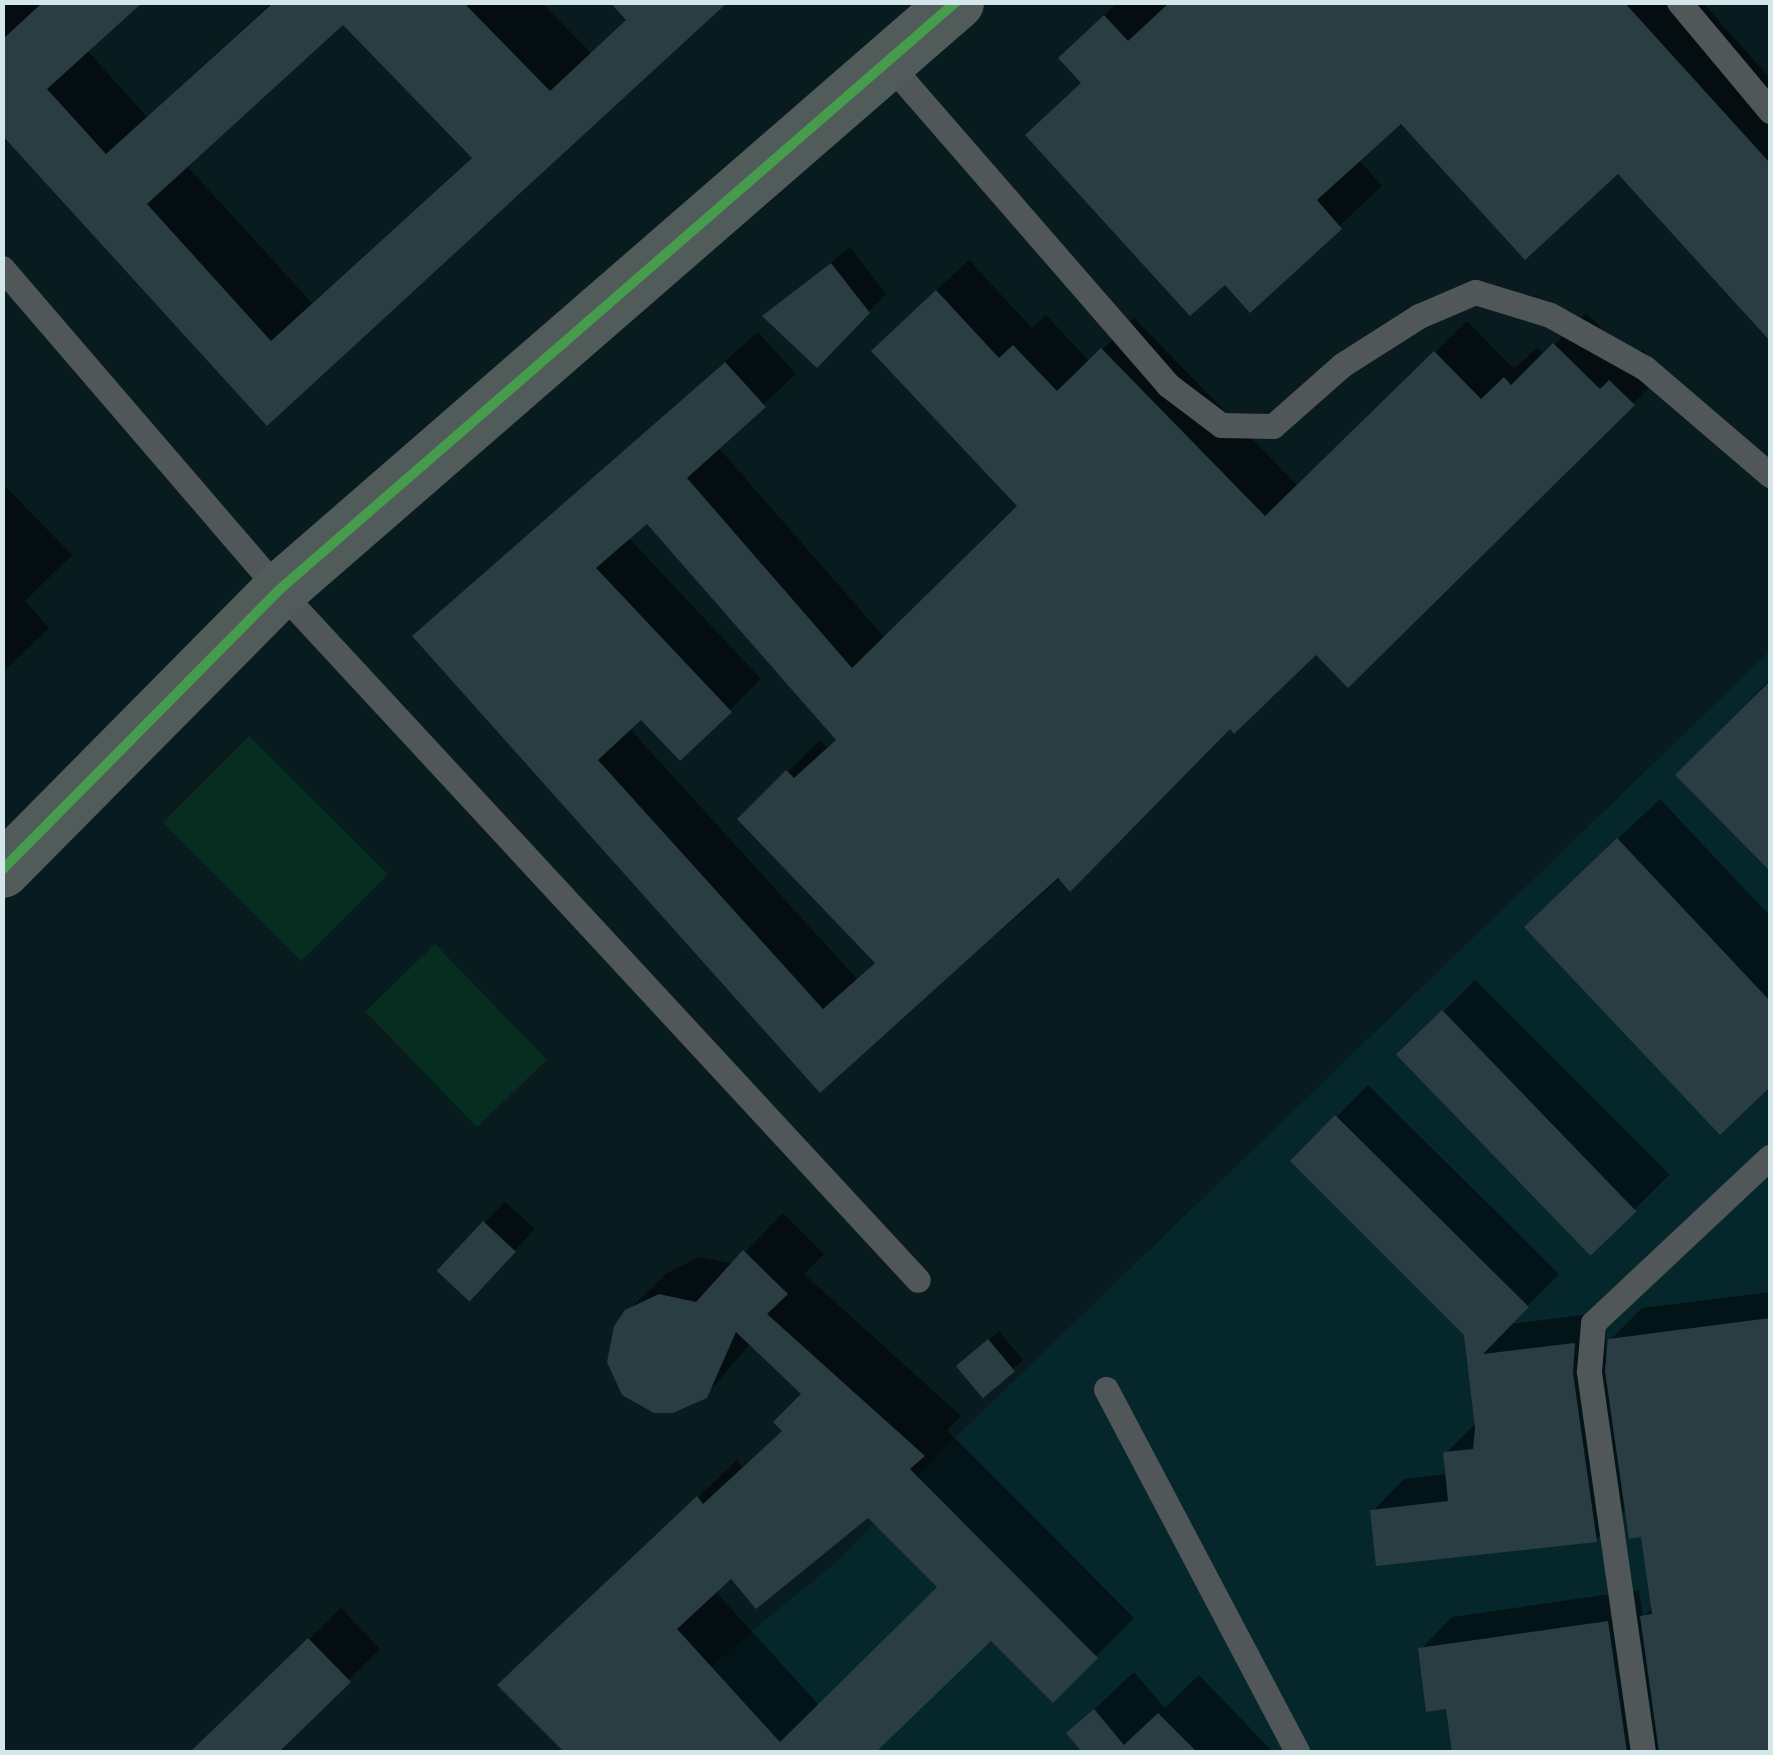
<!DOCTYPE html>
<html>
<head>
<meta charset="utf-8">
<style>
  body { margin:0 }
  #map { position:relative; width:1773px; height:1755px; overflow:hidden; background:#081b1e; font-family:"DM Sans",sans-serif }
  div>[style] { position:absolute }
  .built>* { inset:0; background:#05272c }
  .green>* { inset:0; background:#072d21; transform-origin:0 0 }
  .shadow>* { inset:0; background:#0007; transform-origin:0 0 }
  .building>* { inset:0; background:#2a3d42; transform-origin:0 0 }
  .lane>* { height:25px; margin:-12.5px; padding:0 12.5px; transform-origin:12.5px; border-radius:12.5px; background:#515758 }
  .secondary>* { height:55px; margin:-27.5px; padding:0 27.5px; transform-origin:27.5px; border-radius:27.5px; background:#515b5a }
  .cycleway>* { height:10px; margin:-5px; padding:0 5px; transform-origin:5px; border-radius:5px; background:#469c4c }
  span { translate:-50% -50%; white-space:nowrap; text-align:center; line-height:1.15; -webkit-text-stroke:8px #002126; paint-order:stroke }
  .frame { position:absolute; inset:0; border:5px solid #d3e6e9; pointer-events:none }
</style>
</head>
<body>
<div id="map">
  <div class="built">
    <div style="clip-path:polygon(1770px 651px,1770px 1752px,619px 1752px,743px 1638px,840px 1559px,940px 1452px)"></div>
  </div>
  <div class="green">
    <div style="left:249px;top:736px;width:196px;height:122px;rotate:45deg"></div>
    <div style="left:435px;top:944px;width:161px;height:97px;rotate:46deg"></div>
  </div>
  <div class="shadow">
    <div style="clip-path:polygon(evenodd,2px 2px,138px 2px,87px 50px,147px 117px,272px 2px,541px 2px,591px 53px,724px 2px,267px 423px,2px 131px,2px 2px,343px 22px,474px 156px,312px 303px,186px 165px,343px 22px)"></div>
    <div style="clip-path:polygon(1118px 2px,1702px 2px,1770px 78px,1770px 314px,1759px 324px,1619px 171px,1401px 120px,1358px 159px,1382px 186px,1250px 309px,1083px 81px,1102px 17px)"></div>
    <div style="clip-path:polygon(850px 247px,886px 294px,817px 364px,766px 316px)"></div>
    <div style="clip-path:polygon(evenodd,969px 260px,1032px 328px,1046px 315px,1090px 362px,1134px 318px,1298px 486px,1467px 321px,1514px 369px,1537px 348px,1544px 355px,1586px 313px,1633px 359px,1642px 350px,1665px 372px,1348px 685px,1316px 652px,820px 1090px,415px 636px,758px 332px,796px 374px,718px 447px,886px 639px,1020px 506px,906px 319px,969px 260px,648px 520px,838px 738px,827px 748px,820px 740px,740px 819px,877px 961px,857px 979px,629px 728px,641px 717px,730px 710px,761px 679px,628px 537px,648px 520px)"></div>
    <div style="clip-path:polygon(2px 483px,72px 555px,25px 601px,49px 628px,2px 673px)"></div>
    <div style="clip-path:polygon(1770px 679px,1770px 867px,1679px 775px)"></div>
    <div style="clip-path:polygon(1660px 799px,1770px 916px,1770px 1083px,1720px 1131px,1568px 886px)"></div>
    <div style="left:1475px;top:980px;width:275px;height:106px;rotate:45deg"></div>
    <div style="clip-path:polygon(1368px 1085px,1559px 1274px,1510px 1324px,1606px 1312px,1606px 1360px,1610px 1340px,1642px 1308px,1770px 1292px,1770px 1752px,1455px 1752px,1448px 1707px,1421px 1649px,1452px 1617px,1639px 1590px,1643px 1617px,1654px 1606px,1643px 1535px,1627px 1508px,1596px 1540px,1373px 1511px,1404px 1479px,1448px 1474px,1446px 1453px,1477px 1422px,1467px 1334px,1293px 1161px)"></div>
    <div style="clip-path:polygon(505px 1202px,535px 1229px,490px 1276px,484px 1223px)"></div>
    <div style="clip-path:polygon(evenodd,783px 1213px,824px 1254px,804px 1274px,961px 1416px,947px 1430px,1134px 1618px,1053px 1700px,991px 1637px,872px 1752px,566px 1752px,501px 1685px,737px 1460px,743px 1467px,784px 1430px,804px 1394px,751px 1343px,705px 1396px,627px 1312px,667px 1273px,699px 1257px,734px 1264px,783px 1213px,869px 1514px,940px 1586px,819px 1705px,715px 1591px,731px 1575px,869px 1514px)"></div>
    <div style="clip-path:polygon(999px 1331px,1023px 1360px,1013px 1369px,969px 1356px)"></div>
    <div style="clip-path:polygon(341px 1608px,380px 1649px,275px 1752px,210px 1752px,202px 1744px)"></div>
    <div style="clip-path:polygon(1134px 1672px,1165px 1708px,1199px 1675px,1273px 1752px,1086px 1752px,1069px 1733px)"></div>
  </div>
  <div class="building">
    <div style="clip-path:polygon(evenodd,43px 2px,143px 2px,47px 89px,106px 154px,274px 2px,463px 2px,550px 91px,626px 20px,610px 2px,728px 2px,267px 426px,2px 135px,2px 40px,43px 2px,343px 25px,472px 158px,271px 341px,147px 204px,343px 25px)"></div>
    <div style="clip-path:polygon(1170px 2px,1624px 2px,1770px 163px,1770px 341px,1618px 174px,1525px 260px,1401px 124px,1317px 200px,1342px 229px,1250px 313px,1225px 285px,1190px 316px,1025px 135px,1081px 83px,1058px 58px,1104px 15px,1128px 41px)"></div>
    <div style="clip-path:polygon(831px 263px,870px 313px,817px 368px,762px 316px)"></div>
    <div style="clip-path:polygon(evenodd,936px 290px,999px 358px,1013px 345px,1057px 391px,1101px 348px,1265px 516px,1434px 351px,1481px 399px,1504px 377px,1511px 385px,1553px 343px,1600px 389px,1609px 380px,1635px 405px,1348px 688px,1316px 655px,1234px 734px,1230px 729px,1070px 892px,1058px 878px,820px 1093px,412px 636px,725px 362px,766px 407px,687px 478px,852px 668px,1017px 506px,871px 351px,936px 290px,647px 524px,836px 740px,794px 778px,786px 770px,737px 819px,875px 963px,823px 1009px,598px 760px,641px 720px,680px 761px,732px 712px,596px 568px,647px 524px)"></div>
    <div style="clip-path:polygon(1770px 681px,1770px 871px,1675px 775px)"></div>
    <div style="clip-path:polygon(1617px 838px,1770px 1001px,1770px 1087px,1720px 1135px,1524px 927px)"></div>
    <div style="left:1442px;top:1010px;width:280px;height:64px;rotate:46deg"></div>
    <div style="clip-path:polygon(1335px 1115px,1529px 1307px,1483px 1354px,1575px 1343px,1573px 1373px,1597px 1542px,1376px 1566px,1370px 1510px,1448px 1501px,1443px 1452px,1473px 1449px,1475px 1428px,1464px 1335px,1290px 1161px)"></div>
    <div style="left:483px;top:1221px;width:45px;height:68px;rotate:43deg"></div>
    <div style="clip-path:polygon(evenodd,743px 1250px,788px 1294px,767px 1314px,925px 1456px,910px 1469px,1098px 1658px,1053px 1703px,991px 1641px,876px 1752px,564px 1752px,497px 1685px,697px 1496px,703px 1504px,782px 1431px,773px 1422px,801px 1394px,736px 1332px,707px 1398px,673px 1413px,654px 1413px,622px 1395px,607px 1362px,614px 1326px,625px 1310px,659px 1294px,696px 1302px,743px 1250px,868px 1518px,937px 1587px,780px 1742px,677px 1629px,731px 1579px,756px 1609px,868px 1518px)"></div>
    <div style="clip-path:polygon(1770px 1318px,1770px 1750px,1659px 1752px,1640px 1616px,1652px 1614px,1641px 1537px,1629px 1539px,1605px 1371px,1608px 1339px)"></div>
    <div style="left:988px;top:1339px;width:42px;height:42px;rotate:50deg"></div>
    <div style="clip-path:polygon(1608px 1621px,1627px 1752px,1452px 1752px,1446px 1709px,1426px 1712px,1418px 1648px)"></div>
    <div style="clip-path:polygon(308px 1638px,351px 1682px,279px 1752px,190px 1752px)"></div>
    <div style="clip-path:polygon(1094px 1709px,1124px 1745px,1158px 1713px,1197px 1752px,1082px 1752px,1066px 1733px)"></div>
  </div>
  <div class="lane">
    <div style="left:1679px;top:2px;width:142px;rotate:50.1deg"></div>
    <div style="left:890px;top:65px;width:424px;rotate:49deg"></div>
    <div style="left:1168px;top:385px;width:66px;rotate:37deg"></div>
    <div style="left:1221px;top:425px;width:52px;rotate:1.1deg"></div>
    <div style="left:1273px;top:426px;width:92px;rotate:-41.5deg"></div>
    <div style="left:1342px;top:365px;width:91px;rotate:-32.5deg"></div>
    <div style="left:1419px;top:316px;width:61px;rotate:-23.2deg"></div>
    <div style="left:1475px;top:292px;width:78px;rotate:17deg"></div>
    <div style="left:1550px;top:315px;width:109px;rotate:29.2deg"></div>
    <div style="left:1645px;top:368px;width:165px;rotate:40.6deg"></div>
    <div style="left:2px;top:268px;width:425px;rotate:49.3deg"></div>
    <div style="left:279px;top:590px;width:940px;rotate:47.2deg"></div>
    <div style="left:1106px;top:1389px;width:410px;rotate:62.2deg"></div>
    <div style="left:1643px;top:1752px;width:385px;rotate:-98.1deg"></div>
    <div style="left:1589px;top:1371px;width:48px;rotate:-85.2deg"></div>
    <div style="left:1593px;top:1323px;width:243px;rotate:-43.2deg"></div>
  </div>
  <div class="secondary">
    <div style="left:2px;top:870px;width:394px;rotate:-45.3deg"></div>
    <div style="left:279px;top:590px;width:897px;rotate:-40.98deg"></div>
  </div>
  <div class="cycleway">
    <div style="left:2px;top:870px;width:394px;rotate:-45.3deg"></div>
    <div style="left:279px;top:590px;width:897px;rotate:-40.98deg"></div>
  </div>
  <div class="frame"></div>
</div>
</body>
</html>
